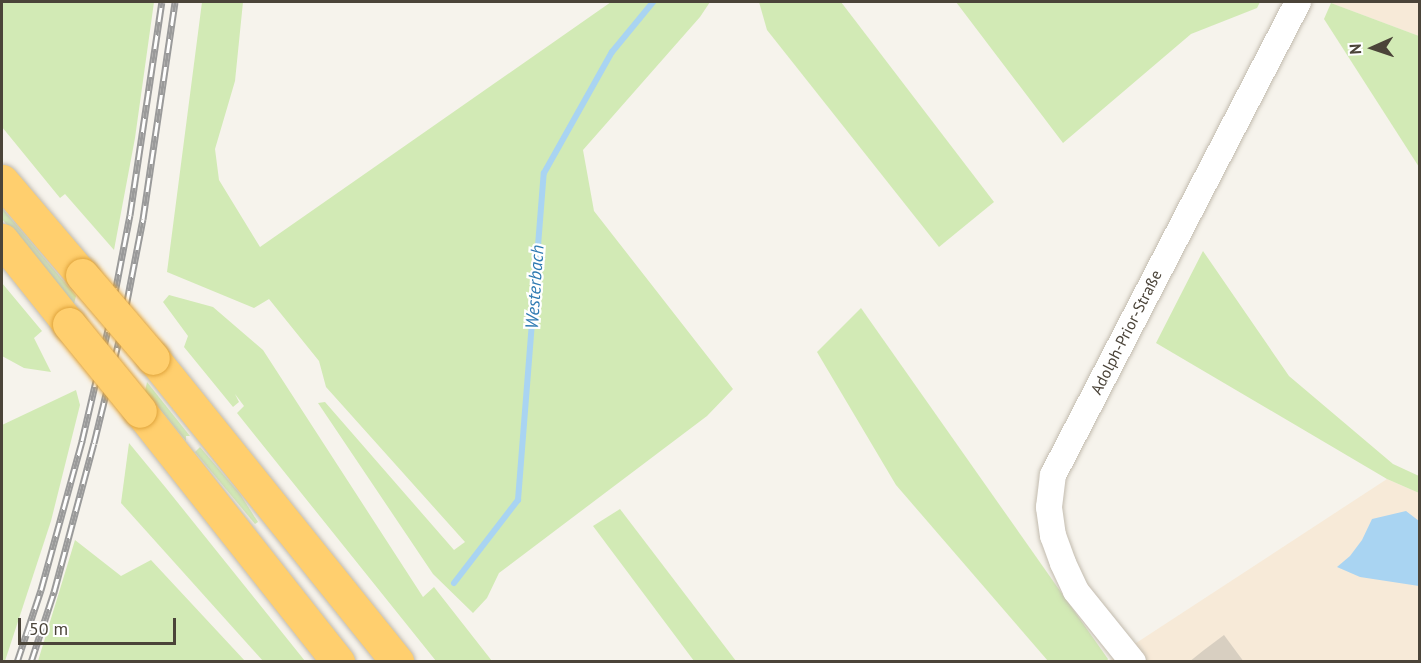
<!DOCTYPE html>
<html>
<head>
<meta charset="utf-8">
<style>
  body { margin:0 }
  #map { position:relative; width:1421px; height:663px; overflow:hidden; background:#f6f3ec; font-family:"PT Sans",sans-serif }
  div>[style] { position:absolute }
  .commercial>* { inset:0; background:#f7ead8 }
  .green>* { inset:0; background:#d2eab5 }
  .water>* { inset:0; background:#a9d4f2 }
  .stream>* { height:6px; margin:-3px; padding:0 3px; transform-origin:3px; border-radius:3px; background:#a9d4f2 }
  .building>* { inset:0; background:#d8cfc1 }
  .roads { filter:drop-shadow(0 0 2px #c2bbae) drop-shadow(0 0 2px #c2bbae) }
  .street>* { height:26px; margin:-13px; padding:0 13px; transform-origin:13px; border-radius:13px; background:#fff }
  .highway>* { height:33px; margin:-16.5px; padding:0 16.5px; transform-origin:16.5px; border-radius:16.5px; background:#ffcf6e }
  .rail>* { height:7px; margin-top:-3.5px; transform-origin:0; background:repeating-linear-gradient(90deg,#fff 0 14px,#9a9a9a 0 28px); box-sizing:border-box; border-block:2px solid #9a9a9a }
  .bridges { filter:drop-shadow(0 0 2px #e0a43c) drop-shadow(0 0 2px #e0a43c) }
  .highway-bridge>* { height:33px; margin:-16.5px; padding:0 16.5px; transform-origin:16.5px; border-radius:16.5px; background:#ffcf6e }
  span { translate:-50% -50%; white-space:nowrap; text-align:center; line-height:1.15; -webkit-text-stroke:4.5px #fff; paint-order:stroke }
  .street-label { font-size:16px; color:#4b4439 }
  .water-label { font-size:18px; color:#2e7ab2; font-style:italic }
  .frame { position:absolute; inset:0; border:3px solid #4b4439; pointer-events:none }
  .north { position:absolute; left:1343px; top:18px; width:60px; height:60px; -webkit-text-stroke:4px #fff; paint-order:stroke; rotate:267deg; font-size:16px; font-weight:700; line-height:24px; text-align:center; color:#4b4439 }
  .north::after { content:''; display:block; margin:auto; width:21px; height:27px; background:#4b4439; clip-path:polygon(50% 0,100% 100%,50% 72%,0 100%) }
  .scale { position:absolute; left:18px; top:618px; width:158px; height:27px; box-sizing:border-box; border:3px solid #4b4439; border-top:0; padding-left:8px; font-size:18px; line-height:21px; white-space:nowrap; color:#4b4439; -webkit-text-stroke:4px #fff; paint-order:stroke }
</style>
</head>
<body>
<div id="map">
  <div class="commercial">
    <div style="clip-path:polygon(1332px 2px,1419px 2px,1419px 36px,1331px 3px)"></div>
    <div style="clip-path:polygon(1387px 479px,1419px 493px,1419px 661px,1107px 662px)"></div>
  </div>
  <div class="green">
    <div style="clip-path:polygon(2px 2px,154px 2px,135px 138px,114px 250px,65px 194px,60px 198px,2px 127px)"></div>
    <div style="clip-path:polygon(202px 2px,243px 2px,235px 81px,215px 149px,219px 180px,260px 247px,611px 2px,710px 2px,700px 17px,583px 150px,594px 211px,733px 389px,707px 416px,499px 573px,487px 598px,473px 613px,433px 574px,318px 403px,325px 402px,454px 550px,465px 542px,326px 387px,319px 361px,269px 299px,254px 308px,167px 272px)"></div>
    <div style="clip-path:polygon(759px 2px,841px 2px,994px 202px,939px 247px,767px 30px)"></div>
    <div style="clip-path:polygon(956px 2px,1260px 2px,1257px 8px,1191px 34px,1063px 143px)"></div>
    <div style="clip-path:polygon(1331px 3px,1419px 36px,1419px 167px,1324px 19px)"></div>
    <div style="clip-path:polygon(2px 208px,76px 296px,74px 304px,2px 219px)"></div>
    <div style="clip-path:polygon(1203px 251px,1289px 376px,1393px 464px,1419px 476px,1419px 493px,1387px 479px,1156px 343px)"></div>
    <div style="clip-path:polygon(2px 283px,42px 331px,34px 338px,51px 372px,24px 368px,2px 356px)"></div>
    <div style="clip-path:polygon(169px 295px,213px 307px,263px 350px,423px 597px,434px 587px,492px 661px,436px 661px,237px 413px,244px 406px,235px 394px,239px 402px,233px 407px,184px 347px,188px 336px,163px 302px)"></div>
    <div style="clip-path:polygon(861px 308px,1108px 659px,1107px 661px,1048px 661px,896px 485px,817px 352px)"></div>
    <div style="clip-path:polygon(147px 382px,190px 436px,186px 436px,186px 441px,145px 391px)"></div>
    <div style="clip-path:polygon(76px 390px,80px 405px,51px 521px,5px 661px,2px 661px,2px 425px)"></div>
    <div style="clip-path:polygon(129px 443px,166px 488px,305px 661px,263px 661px,121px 503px)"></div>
    <div style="clip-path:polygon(200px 447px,240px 494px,258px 522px,255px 524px,195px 452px)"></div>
    <div style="clip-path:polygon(620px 509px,736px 661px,694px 661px,593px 526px)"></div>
    <div style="clip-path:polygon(75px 540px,121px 576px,151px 560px,245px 661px,38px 661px)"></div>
  </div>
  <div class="water">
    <div style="clip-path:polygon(1406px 511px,1419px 521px,1419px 586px,1360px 577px,1337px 567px,1350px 556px,1362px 540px,1372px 519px)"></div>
  </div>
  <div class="stream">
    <div style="left:454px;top:583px;width:105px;rotate:-52.4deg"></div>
    <div style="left:518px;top:500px;width:328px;rotate:-85.5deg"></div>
    <div style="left:544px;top:173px;width:139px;rotate:-60.7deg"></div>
    <div style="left:612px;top:52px;width:65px;rotate:-50.6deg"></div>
  </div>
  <div class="building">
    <div style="clip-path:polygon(1224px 635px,1244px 662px,1189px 662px,1204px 650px)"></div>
  </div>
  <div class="roads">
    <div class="street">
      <div style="left:1133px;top:662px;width:91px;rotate:-128.8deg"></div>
      <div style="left:1076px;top:591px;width:31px;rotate:-115deg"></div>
      <div style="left:1063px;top:563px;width:29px;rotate:-110deg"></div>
      <div style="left:1053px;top:536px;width:29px;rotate:-98deg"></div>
      <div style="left:1049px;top:507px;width:32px;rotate:-83deg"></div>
      <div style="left:1053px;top:475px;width:533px;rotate:-62.62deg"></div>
    </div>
    <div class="highway">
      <div style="left:2px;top:181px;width:123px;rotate:49.6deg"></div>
      <div style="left:2px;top:240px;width:107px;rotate:51.4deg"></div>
      <div style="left:153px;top:358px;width:390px;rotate:51.2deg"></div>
      <div style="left:140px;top:411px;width:320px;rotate:51.7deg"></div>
    </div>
  </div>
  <div class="rail">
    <div style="left:17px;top:662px;width:76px;rotate:-71.6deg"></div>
    <div style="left:41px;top:590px;width:155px;rotate:-74.6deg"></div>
    <div style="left:82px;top:441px;width:115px;rotate:-76.9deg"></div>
    <div style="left:108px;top:329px;width:116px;rotate:-79.1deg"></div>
    <div style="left:130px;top:215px;width:215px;rotate:-81.5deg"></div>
    <div style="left:31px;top:662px;width:74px;rotate:-71.8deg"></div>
    <div style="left:54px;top:592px;width:154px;rotate:-75deg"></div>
    <div style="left:94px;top:443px;width:114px;rotate:-76.3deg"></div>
    <div style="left:121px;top:332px;width:115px;rotate:-79deg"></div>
    <div style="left:143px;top:219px;width:219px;rotate:-81.6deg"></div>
  </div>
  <div class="bridges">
    <div class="highway-bridge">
      <div style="left:82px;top:275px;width:109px;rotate:49.5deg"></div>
      <div style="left:69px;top:324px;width:112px;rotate:50.8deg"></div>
    </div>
  </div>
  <div class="street-label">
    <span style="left:1126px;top:332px;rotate:-63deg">Adolph-Prior-Straße</span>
  </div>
  <div class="water-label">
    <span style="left:535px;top:287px;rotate:-86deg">Westerbach</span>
  </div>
  <div class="frame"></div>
  <div class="north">N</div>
  <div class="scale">50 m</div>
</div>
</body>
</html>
